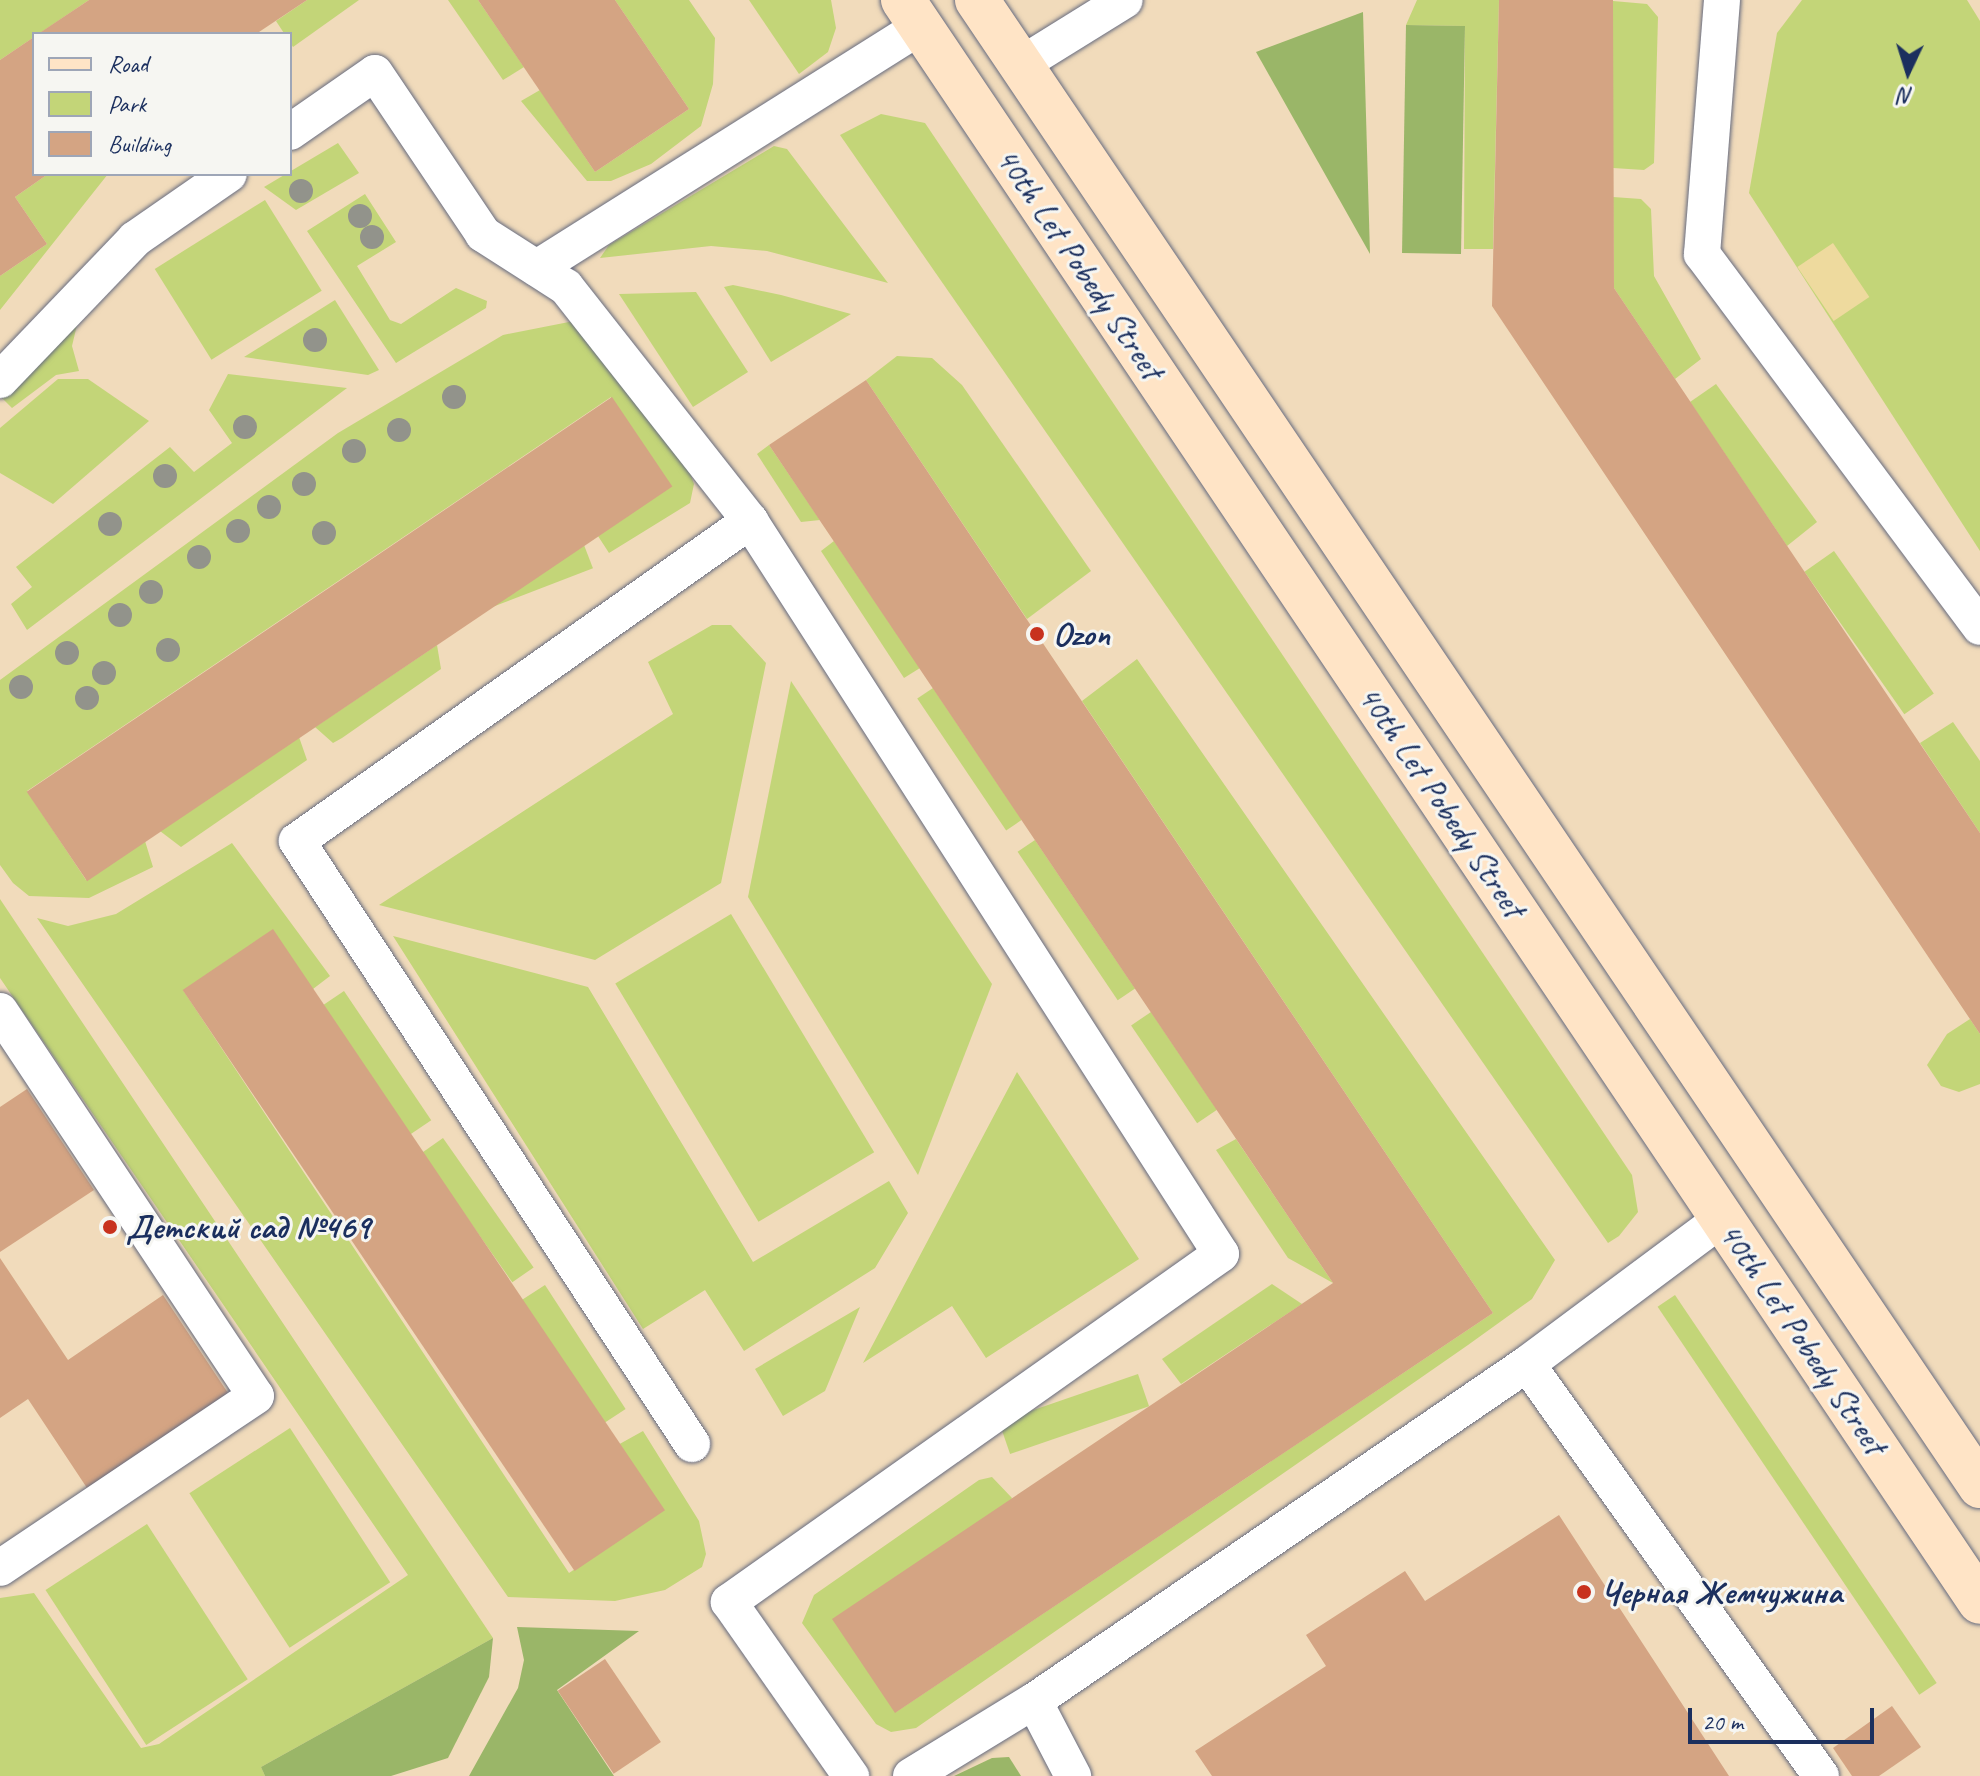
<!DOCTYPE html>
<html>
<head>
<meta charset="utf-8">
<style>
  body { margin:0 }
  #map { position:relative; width:1980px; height:1776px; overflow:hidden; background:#f1dbbb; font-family:Caveat,sans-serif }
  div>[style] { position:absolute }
  .green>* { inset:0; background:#c3d578; transform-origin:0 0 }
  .forest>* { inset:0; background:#9ab668; transform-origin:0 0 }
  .sand>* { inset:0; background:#eeda9e; transform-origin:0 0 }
  .building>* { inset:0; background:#d4a483; transform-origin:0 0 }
  .roads { filter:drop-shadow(0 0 2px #666b7f) drop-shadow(0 0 2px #666b7f) }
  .lane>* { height:36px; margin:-18px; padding:0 18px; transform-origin:18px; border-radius:18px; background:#fff }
  .secondary>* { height:44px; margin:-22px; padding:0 22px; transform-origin:22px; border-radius:22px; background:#ffe4c6 }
  .trees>* { width:24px; height:24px; margin:-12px; border-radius:50%; background:#92938b }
  .dots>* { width:22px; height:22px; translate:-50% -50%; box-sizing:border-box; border:4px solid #f6f6f2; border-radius:50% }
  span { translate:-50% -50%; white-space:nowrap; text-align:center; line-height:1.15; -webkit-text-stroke:6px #f6f6f2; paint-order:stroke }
  .street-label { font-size:34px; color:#1b2f5e }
  .poi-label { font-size:34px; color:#1b2f5e; font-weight:700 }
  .left { translate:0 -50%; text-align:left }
  .legend { position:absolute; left:32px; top:32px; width:260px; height:144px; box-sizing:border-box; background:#f6f6f2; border:2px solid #9ea6b7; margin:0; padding:10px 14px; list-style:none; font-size:24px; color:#1b2f5e }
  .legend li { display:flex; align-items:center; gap:16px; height:40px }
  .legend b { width:40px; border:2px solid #9ea6b7 }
  .north { position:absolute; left:1868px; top:32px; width:80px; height:80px; -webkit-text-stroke:6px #f6f6f2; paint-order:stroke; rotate:184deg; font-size:22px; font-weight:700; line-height:32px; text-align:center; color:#1b2f5e }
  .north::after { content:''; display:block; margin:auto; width:28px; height:36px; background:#1b2f5e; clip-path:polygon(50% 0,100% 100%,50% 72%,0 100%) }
  .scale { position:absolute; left:1688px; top:1708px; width:186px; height:36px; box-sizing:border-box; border:4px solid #1b2f5e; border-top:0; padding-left:10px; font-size:24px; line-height:28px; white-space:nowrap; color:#1b2f5e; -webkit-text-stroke:6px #f6f6f2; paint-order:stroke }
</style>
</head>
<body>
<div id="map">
  <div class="green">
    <div style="clip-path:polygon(0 0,89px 0,0 60px)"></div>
    <div style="clip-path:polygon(307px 0,359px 0,293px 47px,276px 21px)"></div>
    <div style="clip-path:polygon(448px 0,478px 0,524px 67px,503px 80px)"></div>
    <div style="clip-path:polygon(615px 0,689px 0,715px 38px,713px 84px,701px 126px,651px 164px,611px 181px,587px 181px,521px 101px,540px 90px,595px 172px,689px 109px)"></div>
    <div style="clip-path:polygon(749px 0,831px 0,836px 28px,828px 52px,799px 74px)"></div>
    <div style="clip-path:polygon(1417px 0,1499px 0,1493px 249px,1464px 249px,1465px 26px,1406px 25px)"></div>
    <div style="clip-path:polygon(1802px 0,1967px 0,1980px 21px,1980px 551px,1749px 193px,1777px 33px)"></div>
    <div style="clip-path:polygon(1613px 1px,1647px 4px,1658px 17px,1654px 163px,1644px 170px,1613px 168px)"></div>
    <div style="clip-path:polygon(881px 114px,925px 123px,1632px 1175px,1638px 1212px,1619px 1236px,1608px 1243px,840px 135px)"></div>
    <div style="clip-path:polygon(338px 143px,359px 173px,296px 210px,264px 187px)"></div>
    <div style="clip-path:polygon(774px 146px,787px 149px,888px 283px,767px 251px,711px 246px,600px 258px,609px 245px)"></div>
    <div style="clip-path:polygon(48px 174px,108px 174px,0 310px,0 276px,47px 244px,15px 197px)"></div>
    <div style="clip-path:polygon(365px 194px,396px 242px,357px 266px,390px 320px,401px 324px,456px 288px,487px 301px,486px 308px,396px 363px,307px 231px)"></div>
    <div style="clip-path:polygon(1613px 197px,1641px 199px,1651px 209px,1654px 276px,1701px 359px,1675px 379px,1614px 288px)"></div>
    <div style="left:265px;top:200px;width:107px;height:130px;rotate:58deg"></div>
    <div style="clip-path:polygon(733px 285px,781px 295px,851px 314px,771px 362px,724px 287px)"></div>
    <div style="clip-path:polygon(696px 292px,748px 372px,693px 407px,619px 294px)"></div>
    <div style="clip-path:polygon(335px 300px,379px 370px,368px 375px,244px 357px)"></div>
    <div style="clip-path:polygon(82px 304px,72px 346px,79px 371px,56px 375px,12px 408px,0 396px)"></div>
    <div style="clip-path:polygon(574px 321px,684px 456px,694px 484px,690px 503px,609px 553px,598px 536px,611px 397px,27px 791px,86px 880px,145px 841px,153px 867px,89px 898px,29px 896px,13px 883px,0 865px,0 680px,338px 433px,503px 335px)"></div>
    <div style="clip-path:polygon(897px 356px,932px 358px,962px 385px,1091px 571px,1027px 619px,866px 380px)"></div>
    <div style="clip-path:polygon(228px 374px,347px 388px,27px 630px,11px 604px,32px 587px,16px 567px,170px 447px,194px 472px,232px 443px,209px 410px)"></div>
    <div style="clip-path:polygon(58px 379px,88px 379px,149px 421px,53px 504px,0 473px,0 428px)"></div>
    <div style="clip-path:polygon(1716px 384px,1817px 522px,1787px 546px,1690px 402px)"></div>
    <div style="clip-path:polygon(769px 445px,820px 520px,801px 522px,757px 454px)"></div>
    <div style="clip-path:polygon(834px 541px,920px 668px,904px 678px,821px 551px)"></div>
    <div style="left:584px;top:545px;width:25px;height:161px;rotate:69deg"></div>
    <div style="left:1834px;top:551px;width:174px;height:36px;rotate:55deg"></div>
    <div style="clip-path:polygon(712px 625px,731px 625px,766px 663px,721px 883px,595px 960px,379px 905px,673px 714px,648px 662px)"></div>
    <div style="clip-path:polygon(437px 645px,441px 669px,342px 738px,333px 743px,315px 727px)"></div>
    <div style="clip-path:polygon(1137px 659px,1555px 1260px,1532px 1299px,1468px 1345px,916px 1728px,891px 1732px,876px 1724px,802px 1623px,814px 1595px,979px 1480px,992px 1477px,1012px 1498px,896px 1712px,1493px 1313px,1082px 701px)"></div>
    <div style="clip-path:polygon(791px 681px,992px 984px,918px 1175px,748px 897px)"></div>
    <div style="left:933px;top:688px;width:159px;height:19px;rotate:56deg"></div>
    <div style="clip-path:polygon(1953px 722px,1980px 761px,1980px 833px,1920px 743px)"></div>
    <div style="clip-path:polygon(299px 737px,307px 760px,181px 847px,160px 831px)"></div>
    <div style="left:1035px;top:840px;width:179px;height:21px;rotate:56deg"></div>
    <div style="clip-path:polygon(232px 843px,330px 976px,313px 989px,183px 990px,569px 1573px,659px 1513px,616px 1446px,643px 1431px,699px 1521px,706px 1554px,702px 1567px,665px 1590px,615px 1601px,508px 1597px,37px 918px,68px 926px,116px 914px)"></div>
    <div style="clip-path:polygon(0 899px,493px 1638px,261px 1767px,265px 1776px,0 1776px,0 1598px,34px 1593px,141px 1748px,159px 1744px,408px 1575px,0 978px)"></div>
    <div style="left:731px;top:914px;width:278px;height:135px;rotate:59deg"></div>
    <div style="clip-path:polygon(393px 936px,588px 987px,753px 1262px,889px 1181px,908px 1213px,875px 1268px,744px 1351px,705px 1290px,643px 1329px)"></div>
    <div style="left:344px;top:991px;width:156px;height:25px;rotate:56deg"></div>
    <div style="left:1151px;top:1012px;width:118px;height:24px;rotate:56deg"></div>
    <div style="clip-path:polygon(1970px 1019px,1980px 1034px,1980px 1084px,1959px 1092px,1941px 1086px,1927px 1065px,1947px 1034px)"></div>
    <div style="clip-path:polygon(1017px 1072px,1139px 1259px,986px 1358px,952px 1306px,863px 1363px)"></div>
    <div style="left:443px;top:1138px;width:158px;height:26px;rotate:55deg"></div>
    <div style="clip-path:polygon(1236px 1139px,1333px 1283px,1288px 1258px,1216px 1150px)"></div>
    <div style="clip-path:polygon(1272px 1284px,1302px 1304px,1181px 1384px,1162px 1359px)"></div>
    <div style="left:545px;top:1285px;width:148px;height:30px;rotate:57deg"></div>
    <div style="left:1675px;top:1295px;width:468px;height:21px;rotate:56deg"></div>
    <div style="clip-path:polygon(860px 1307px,825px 1391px,783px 1416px,755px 1369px)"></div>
    <div style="left:1138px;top:1374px;width:34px;height:147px;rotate:71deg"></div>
    <div style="left:290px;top:1428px;width:184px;height:120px;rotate:57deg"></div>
    <div style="left:147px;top:1524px;width:185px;height:121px;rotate:57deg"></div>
  </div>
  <div class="forest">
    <div style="clip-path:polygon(1363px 12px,1370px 254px,1256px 52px)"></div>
    <div style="left:1406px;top:25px;width:59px;height:228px;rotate:1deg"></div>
    <div style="clip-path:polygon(517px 1627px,639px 1631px,557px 1690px,614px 1776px,469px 1776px,518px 1688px,524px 1660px)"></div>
    <div style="clip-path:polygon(493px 1638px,489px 1677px,448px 1758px,391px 1776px,265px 1776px,261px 1767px)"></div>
    <div style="clip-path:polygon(1009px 1757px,1021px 1776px,954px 1776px,992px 1758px)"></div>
  </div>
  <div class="sand">
    <div style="left:1833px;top:243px;width:65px;height:43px;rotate:56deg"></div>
  </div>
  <div class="building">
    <div style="clip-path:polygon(89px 0,307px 0,256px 34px,38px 34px)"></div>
    <div style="clip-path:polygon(478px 0,615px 0,689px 109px,595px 172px)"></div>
    <div style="clip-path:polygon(1499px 0,1613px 0,1614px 288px,1980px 833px,1980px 1034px,1492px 306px)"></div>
    <div style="clip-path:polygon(34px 37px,34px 174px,48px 174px,15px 197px,47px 244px,0 276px,0 60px)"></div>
    <div style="clip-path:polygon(866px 380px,1493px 1313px,895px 1713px,832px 1619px,1333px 1283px,769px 445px)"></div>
    <div style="left:612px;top:397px;width:108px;height:706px;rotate:56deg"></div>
    <div style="left:273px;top:929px;width:701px;height:109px;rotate:56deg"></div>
    <div style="clip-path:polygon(27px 1089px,94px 1190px,0 1252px,0 1107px)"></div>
    <div style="clip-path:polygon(0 1258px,68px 1360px,163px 1295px,228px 1393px,87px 1488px,28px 1399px,0 1418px)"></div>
    <div style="clip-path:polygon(1559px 1515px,1729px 1776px,1212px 1776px,1195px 1751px,1326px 1666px,1306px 1635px,1405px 1571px,1425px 1601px)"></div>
    <div style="left:605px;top:1659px;width:100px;height:57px;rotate:56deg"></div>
    <div style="clip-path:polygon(1892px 1706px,1921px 1747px,1879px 1776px,1852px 1776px,1833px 1748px)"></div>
  </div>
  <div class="roads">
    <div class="lane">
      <div style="left:1722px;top:0;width:255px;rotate:94.5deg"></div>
      <div style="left:1702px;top:254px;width:465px;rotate:53.3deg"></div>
      <div style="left:1020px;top:65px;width:123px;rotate:-31.8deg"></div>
      <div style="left:290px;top:132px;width:103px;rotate:-34.8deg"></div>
      <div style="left:375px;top:73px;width:194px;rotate:56.1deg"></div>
      <div style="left:483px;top:234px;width:98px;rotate:32.6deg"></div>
      <div style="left:566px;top:287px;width:298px;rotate:51.8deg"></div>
      <div style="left:750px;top:521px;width:871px;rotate:57.28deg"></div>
      <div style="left:1221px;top:1254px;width:603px;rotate:144.73deg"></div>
      <div style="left:729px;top:1602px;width:213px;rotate:55deg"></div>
      <div style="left:537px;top:268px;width:454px;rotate:-32.2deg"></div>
      <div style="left:0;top:380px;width:195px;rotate:-46.2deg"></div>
      <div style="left:135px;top:239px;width:114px;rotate:-34.7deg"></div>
      <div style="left:0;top:1011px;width:462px;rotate:56.4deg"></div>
      <div style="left:256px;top:1396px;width:308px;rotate:146.1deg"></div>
      <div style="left:1527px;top:1364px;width:506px;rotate:54.49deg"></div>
      <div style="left:692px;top:1444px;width:721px;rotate:-123.23deg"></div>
      <div style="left:297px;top:841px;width:555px;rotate:-35.24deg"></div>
      <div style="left:1034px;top:1701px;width:85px;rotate:62.5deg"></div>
      <div style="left:911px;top:1776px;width:144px;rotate:-31.4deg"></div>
      <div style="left:1034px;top:1701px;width:597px;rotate:-34.36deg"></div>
      <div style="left:1527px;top:1364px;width:244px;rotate:-36.7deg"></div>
    </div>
    <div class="secondary">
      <div style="left:903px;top:0;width:1930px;rotate:56.09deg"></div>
      <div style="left:977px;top:0;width:1793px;rotate:55.98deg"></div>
    </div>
  </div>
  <div class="trees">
    <div style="left:301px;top:191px"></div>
    <div style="left:360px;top:216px"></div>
    <div style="left:372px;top:237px"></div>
    <div style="left:315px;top:340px"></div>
    <div style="left:454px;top:397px"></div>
    <div style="left:245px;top:427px"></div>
    <div style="left:399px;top:430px"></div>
    <div style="left:354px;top:451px"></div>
    <div style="left:165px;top:476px"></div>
    <div style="left:304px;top:484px"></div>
    <div style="left:269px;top:507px"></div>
    <div style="left:110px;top:524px"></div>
    <div style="left:238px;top:531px"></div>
    <div style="left:324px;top:533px"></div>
    <div style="left:199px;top:557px"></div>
    <div style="left:151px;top:592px"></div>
    <div style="left:120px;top:615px"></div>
    <div style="left:168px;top:650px"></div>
    <div style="left:67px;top:653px"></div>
    <div style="left:104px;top:673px"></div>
    <div style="left:21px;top:687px"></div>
    <div style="left:87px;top:698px"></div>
  </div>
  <div class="dots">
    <div style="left:1037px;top:634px;background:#c8321e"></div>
    <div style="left:110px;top:1227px;background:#c8321e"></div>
    <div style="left:1584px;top:1592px;background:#c8321e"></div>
  </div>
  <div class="street-label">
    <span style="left:1080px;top:263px;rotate:56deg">40th Let Pobedy Street</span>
    <span style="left:1442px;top:801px;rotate:56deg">40th Let Pobedy Street</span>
    <span style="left:1803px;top:1338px;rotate:56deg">40th Let Pobedy Street</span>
  </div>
  <div class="poi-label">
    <span class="left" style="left:1053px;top:634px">Ozon</span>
    <span class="left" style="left:126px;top:1227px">Детский сад №469</span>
    <span class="left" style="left:1600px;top:1592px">Черная Жемчужина</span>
  </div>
  <ul class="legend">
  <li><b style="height:10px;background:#ffe4c6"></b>Road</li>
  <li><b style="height:22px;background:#c3d578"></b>Park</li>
  <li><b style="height:22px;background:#d4a483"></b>Building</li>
  </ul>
  <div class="north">N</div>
  <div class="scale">20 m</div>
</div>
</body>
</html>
